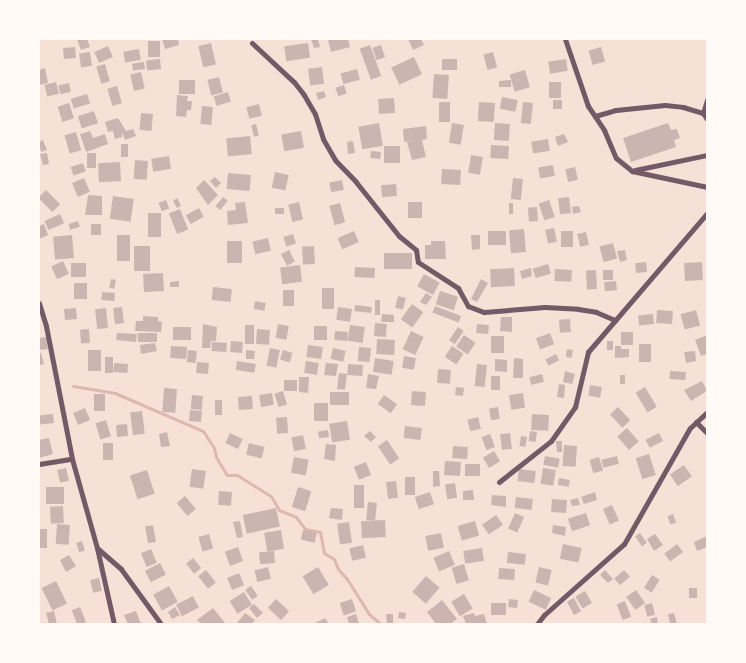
<!DOCTYPE html>
<html>
<head>
<meta charset="utf-8">
<style>
  body { margin:0 }
  #map { position:relative; width:746px; height:663px; overflow:hidden; background:#f7e1d7; font-family:Poppins,sans-serif }
  div>[style] { position:absolute }
  .stream>* { height:3px; margin:-1.5px; padding:0 1.5px; transform-origin:1.5px; border-radius:1.5px; background:#dcb8b0 }
  .building>* { inset:0; background:#ccb4b1; transform-origin:0 0 }
  .minor>* { height:5px; margin:-2.5px; padding:0 2.5px; transform-origin:2.5px; border-radius:2.5px; background:#755966 }
  span { translate:-50% -50%; white-space:nowrap; text-align:center; line-height:1.15; -webkit-text-stroke:5px #fffaf5; paint-order:stroke }
  .frame { position:absolute; inset:0; border:40px solid #fffaf5; pointer-events:none }
</style>
</head>
<body>
<div id="map">
  <div class="stream">
    <div style="left:73px;top:386px;width:43px;rotate:9.5deg"></div>
    <div style="left:115px;top:393px;width:96px;rotate:23.4deg"></div>
    <div style="left:203px;top:431px;width:20px;rotate:57deg"></div>
    <div style="left:214px;top:448px;width:9px;rotate:77deg"></div>
    <div style="left:216px;top:457px;width:21px;rotate:59deg"></div>
    <div style="left:227px;top:475px;width:10px"></div>
    <div style="left:237px;top:475px;width:40px;rotate:32deg"></div>
    <div style="left:271px;top:496px;width:16px;rotate:60deg"></div>
    <div style="left:279px;top:510px;width:18px;rotate:22deg"></div>
    <div style="left:296px;top:517px;width:15px;rotate:53deg"></div>
    <div style="left:305px;top:529px;width:15px;rotate:11deg"></div>
    <div style="left:320px;top:532px;width:21px;rotate:79deg"></div>
    <div style="left:324px;top:553px;width:12px;rotate:31deg"></div>
    <div style="left:334px;top:559px;width:11px;rotate:68deg"></div>
    <div style="left:338px;top:569px;width:13px;rotate:48deg"></div>
    <div style="left:347px;top:579px;width:41px;rotate:57.8deg"></div>
    <div style="left:369px;top:614px;width:16px;rotate:40deg"></div>
  </div>
  <div class="building">
    <div style="clip-path:polygon(77px 39px,87px 39px,90px 47px,81px 50px)"></div>
    <div style="clip-path:polygon(162px 39px,178px 39px,179px 45px,165px 49px)"></div>
    <div style="clip-path:polygon(311px 39px,318px 39px,320px 47px,314px 48px)"></div>
    <div style="clip-path:polygon(333px 39px,348px 39px,350px 47px,331px 52px,328px 40px)"></div>
    <div style="clip-path:polygon(408px 39px,421px 39px,424px 45px,413px 50px)"></div>
    <div style="left:148px;top:41px;width:12px;height:16px"></div>
    <div style="left:211px;top:43px;width:22px;height:13px;rotate:77deg"></div>
    <div style="left:308px;top:43px;width:15px;height:24px;rotate:82deg"></div>
    <div style="left:370px;top:45px;width:33px;height:11px;rotate:70deg"></div>
    <div style="left:381px;top:45px;width:13px;height:9px;rotate:72deg"></div>
    <div style="left:108px;top:46px;width:12px;height:15px;rotate:66deg"></div>
    <div style="left:75px;top:47px;width:11px;height:12px;rotate:85deg"></div>
    <div style="left:601px;top:47px;width:15px;height:13px;rotate:74deg"></div>
    <div style="left:139px;top:49px;width:11px;height:16px;rotate:80deg"></div>
    <div style="left:90px;top:52px;width:14px;height:11px;rotate:82deg"></div>
    <div style="left:493px;top:52px;width:16px;height:10px;rotate:75deg"></div>
    <div style="left:414px;top:57px;width:19px;height:25px;rotate:65deg"></div>
    <div style="left:160px;top:59px;width:10px;height:14px;rotate:84deg"></div>
    <div style="left:442px;top:59px;width:15px;height:11px"></div>
    <div style="left:566px;top:59px;width:12px;height:18px;rotate:81deg"></div>
    <div style="left:144px;top:62px;width:7px;height:12px;rotate:82deg"></div>
    <div style="left:105px;top:64px;width:18px;height:9px;rotate:74deg"></div>
    <div style="left:322px;top:67px;width:17px;height:14px;rotate:83deg"></div>
    <div style="clip-path:polygon(45px 68px,48px 83px,39px 85px,39px 70px)"></div>
    <div style="left:357px;top:69px;width:11px;height:17px;rotate:75deg"></div>
    <div style="left:525px;top:70px;width:18px;height:16px;rotate:74deg"></div>
    <div style="left:141px;top:72px;width:17px;height:11px;rotate:77deg"></div>
    <div style="left:434px;top:74px;width:15px;height:24px;rotate:4deg"></div>
    <div style="left:219px;top:77px;width:16px;height:12px;rotate:76deg"></div>
    <div style="left:179px;top:80px;width:16px;height:14px"></div>
    <div style="clip-path:polygon(511px 80px,511px 87px,499px 87px,499px 81px)"></div>
    <div style="left:56px;top:82px;width:12px;height:12px;rotate:76deg"></div>
    <div style="left:549px;top:82px;width:12px;height:16px"></div>
    <div style="left:69px;top:83px;width:9px;height:11px;rotate:77deg"></div>
    <div style="left:344px;top:85px;width:9px;height:9px;rotate:72deg"></div>
    <div style="left:117px;top:86px;width:18px;height:10px;rotate:74deg"></div>
    <div style="clip-path:polygon(324px 91px,326px 97px,318px 100px,316px 93px)"></div>
    <div style="left:228px;top:92px;width:10px;height:15px;rotate:73deg"></div>
    <div style="left:87px;top:94px;width:10px;height:17px;rotate:73deg"></div>
    <div style="clip-path:polygon(177px 95px,188px 96px,187px 101px,192px 101px,191px 110px,187px 110px,186px 117px,176px 116px)"></div>
    <div style="left:502px;top:97px;width:16px;height:12px;rotate:11deg"></div>
    <div style="left:394px;top:98px;width:15px;height:16px;rotate:86deg"></div>
    <div style="left:553px;top:100px;width:9px;height:9px"></div>
    <div style="left:439px;top:102px;width:11px;height:20px"></div>
    <div style="left:479px;top:102px;width:16px;height:19px;rotate:4deg"></div>
    <div style="left:523px;top:102px;width:10px;height:21px;rotate:6deg"></div>
    <div style="left:69px;top:103px;width:16px;height:12px;rotate:72deg"></div>
    <div style="left:259px;top:104px;width:12px;height:13px;rotate:76deg"></div>
    <div style="left:202px;top:106px;width:11px;height:18px;rotate:5deg"></div>
    <div style="left:94px;top:111px;width:13px;height:17px;rotate:72deg"></div>
    <div style="left:141px;top:113px;width:12px;height:17px;rotate:5deg"></div>
    <div style="clip-path:polygon(118px 118px,126px 131px,133px 129px,136px 136px,125px 140px,122px 132px,122px 137px,115px 139px,113px 131px,108px 132px,105px 122px)"></div>
    <div style="left:379px;top:123px;width:23px;height:21px;rotate:80deg"></div>
    <div style="left:452px;top:123px;width:12px;height:20px;rotate:9deg"></div>
    <div style="left:495px;top:123px;width:15px;height:17px;rotate:4deg"></div>
    <div style="clip-path:polygon(668px 123px,671px 130px,677px 129px,680px 138px,674px 140px,676px 147px,631px 162px,623px 138px)"></div>
    <div style="left:256px;top:124px;width:12px;height:5px;rotate:76deg"></div>
    <div style="clip-path:polygon(426px 126px,427px 139px,422px 140px,426px 157px,412px 160px,407px 142px,416px 140px,404px 142px,403px 129px)"></div>
    <div style="clip-path:polygon(90px 131px,93px 138px,105px 134px,108px 144px,86px 152px,80px 134px)"></div>
    <div style="left:301px;top:131px;width:17px;height:20px;rotate:80deg"></div>
    <div style="left:76px;top:132px;width:19px;height:12px;rotate:74deg"></div>
    <div style="clip-path:polygon(564px 134px,568px 142px,558px 146px,555px 137px)"></div>
    <div style="left:250px;top:136px;width:18px;height:24px;rotate:84deg"></div>
    <div style="left:548px;top:139px;width:12px;height:17px;rotate:81deg"></div>
    <div style="clip-path:polygon(43px 140px,47px 150px,41px 152px,39px 142px)"></div>
    <div style="clip-path:polygon(353px 141px,355px 153px,348px 154px,347px 142px)"></div>
    <div style="left:121px;top:144px;width:7px;height:13px"></div>
    <div style="left:491px;top:145px;width:18px;height:13px;rotate:3deg"></div>
    <div style="left:384px;top:146px;width:16px;height:17px"></div>
    <div style="left:371px;top:151px;width:10px;height:7px;rotate:6deg"></div>
    <div style="clip-path:polygon(47px 153px,49px 164px,43px 165px,40px 154px)"></div>
    <div style="left:87px;top:153px;width:9px;height:15px"></div>
    <div style="left:471px;top:155px;width:12px;height:18px;rotate:9deg"></div>
    <div style="left:169px;top:156px;width:13px;height:18px;rotate:81deg"></div>
    <div style="left:135px;top:160px;width:13px;height:19px;rotate:4deg"></div>
    <div style="left:120px;top:162px;width:19px;height:22px;rotate:87deg"></div>
    <div style="left:83px;top:163px;width:9px;height:13px;rotate:72deg"></div>
    <div style="left:553px;top:165px;width:11px;height:15px;rotate:80deg"></div>
    <div style="left:575px;top:167px;width:13px;height:10px;rotate:77deg"></div>
    <div style="left:442px;top:169px;width:19px;height:15px;rotate:3deg"></div>
    <div style="left:275px;top:172px;width:14px;height:16px;rotate:12deg"></div>
    <div style="left:228px;top:173px;width:23px;height:16px;rotate:5deg"></div>
    <div style="clip-path:polygon(215px 177px,221px 183px,216px 188px,210px 181px)"></div>
    <div style="left:84px;top:178px;width:15px;height:13px;rotate:67deg"></div>
    <div style="left:513px;top:178px;width:10px;height:21px;rotate:6deg"></div>
    <div style="clip-path:polygon(204px 180px,218px 195px,208px 205px,196px 188px)"></div>
    <div style="left:342px;top:180px;width:10px;height:13px;rotate:79deg"></div>
    <div style="left:396px;top:184px;width:12px;height:15px;rotate:85deg"></div>
    <div style="left:46px;top:190px;width:20px;height:11px;rotate:45deg"></div>
    <div style="clip-path:polygon(88px 195px,102px 196px,102px 215px,85px 215px)"></div>
    <div style="left:113px;top:196px;width:21px;height:23px;rotate:8deg"></div>
    <div style="left:223px;top:197px;width:6px;height:12px;rotate:39deg"></div>
    <div style="left:569px;top:197px;width:16px;height:11px;rotate:83deg"></div>
    <div style="clip-path:polygon(177px 198px,181px 206px,177px 208px,173px 201px)"></div>
    <div style="left:166px;top:200px;width:9px;height:8px;rotate:69deg"></div>
    <div style="left:549px;top:200px;width:18px;height:11px;rotate:71deg"></div>
    <div style="clip-path:polygon(245px 202px,248px 223px,228px 225px,227px 211px,236px 210px,235px 203px)"></div>
    <div style="left:299px;top:202px;width:18px;height:11px;rotate:77deg"></div>
    <div style="left:408px;top:202px;width:14px;height:16px"></div>
    <div style="left:340px;top:203px;width:20px;height:11px;rotate:75deg"></div>
    <div style="left:509px;top:203px;width:4px;height:11px"></div>
    <div style="clip-path:polygon(579px 206px,581px 212px,573px 214px,572px 207px)"></div>
    <div style="left:537px;top:207px;width:14px;height:9px;rotate:86deg"></div>
    <div style="left:199px;top:208px;width:10px;height:15px;rotate:61deg"></div>
    <div style="left:275px;top:208px;width:9px;height:6px"></div>
    <div style="left:180px;top:209px;width:22px;height:12px;rotate:68deg"></div>
    <div style="left:148px;top:213px;width:13px;height:24px"></div>
    <div style="left:60px;top:214px;width:10px;height:17px;rotate:66deg"></div>
    <div style="left:78px;top:221px;width:6px;height:10px;rotate:72deg"></div>
    <div style="clip-path:polygon(44px 224px,48px 235px,39px 239px,39px 226px)"></div>
    <div style="left:91px;top:224px;width:10px;height:11px"></div>
    <div style="left:554px;top:228px;width:14px;height:9px;rotate:78deg"></div>
    <div style="left:524px;top:229px;width:23px;height:15px;rotate:85deg"></div>
    <div style="left:354px;top:231px;width:12px;height:18px;rotate:66deg"></div>
    <div style="left:488px;top:231px;width:18px;height:14px"></div>
    <div style="left:561px;top:231px;width:12px;height:16px"></div>
    <div style="left:586px;top:232px;width:13px;height:9px;rotate:77deg"></div>
    <div style="left:293px;top:234px;width:10px;height:10px;rotate:73deg"></div>
    <div style="left:72px;top:235px;width:23px;height:19px;rotate:85deg"></div>
    <div style="left:117px;top:235px;width:13px;height:26px"></div>
    <div style="clip-path:polygon(471px 235px,480px 235px,480px 249px,472px 250px)"></div>
    <div style="left:268px;top:238px;width:13px;height:16px;rotate:77deg"></div>
    <div style="left:227px;top:241px;width:15px;height:22px"></div>
    <div style="clip-path:polygon(431px 241px,445px 241px,446px 259px,425px 259px,425px 245px,431px 245px)"></div>
    <div style="left:613px;top:243px;width:16px;height:14px;rotate:75deg"></div>
    <div style="left:134px;top:246px;width:16px;height:25px"></div>
    <div style="left:314px;top:246px;width:18px;height:12px;rotate:87deg"></div>
    <div style="left:289px;top:250px;width:13px;height:9px;rotate:63deg"></div>
    <div style="clip-path:polygon(625px 250px,627px 260px,620px 262px,617px 251px)"></div>
    <div style="left:384px;top:253px;width:28px;height:16px"></div>
    <div style="left:63px;top:261px;width:14px;height:13px;rotate:65deg"></div>
    <div style="left:646px;top:262px;width:10px;height:11px;rotate:84deg"></div>
    <div style="left:702px;top:262px;width:18px;height:18px;rotate:87deg"></div>
    <div style="left:86px;top:263px;width:14px;height:15px;rotate:90deg"></div>
    <div style="left:548px;top:264px;width:10px;height:16px;rotate:73deg"></div>
    <div style="left:300px;top:265px;width:17px;height:20px;rotate:83deg"></div>
    <div style="left:355px;top:267px;width:20px;height:10px;rotate:3deg"></div>
    <div style="left:514px;top:268px;width:18px;height:24px;rotate:87deg"></div>
    <div style="clip-path:polygon(531px 268px,532px 276px,522px 279px,520px 271px)"></div>
    <div style="left:555px;top:269px;width:17px;height:12px;rotate:3deg"></div>
    <div style="left:596px;top:270px;width:19px;height:10px;rotate:87deg"></div>
    <div style="left:603px;top:270px;width:10px;height:10px"></div>
    <div style="left:163px;top:273px;width:18px;height:20px;rotate:87deg"></div>
    <div style="left:424px;top:274px;width:18px;height:14px;rotate:29deg"></div>
    <div style="left:111px;top:279px;width:5px;height:9px;rotate:11deg"></div>
    <div style="clip-path:polygon(481px 279px,488px 283px,477px 302px,471px 299px)"></div>
    <div style="clip-path:polygon(179px 281px,179px 287px,170px 287px,170px 282px)"></div>
    <div style="left:616px;top:281px;width:9px;height:12px;rotate:84deg"></div>
    <div style="left:74px;top:283px;width:13px;height:16px"></div>
    <div style="left:213px;top:287px;width:19px;height:13px;rotate:6deg"></div>
    <div style="left:322px;top:288px;width:12px;height:21px"></div>
    <div style="left:283px;top:290px;width:11px;height:16px"></div>
    <div style="left:440px;top:291px;width:19px;height:14px;rotate:18deg"></div>
    <div style="left:102px;top:292px;width:13px;height:8px;rotate:4deg"></div>
    <div style="clip-path:polygon(426px 293px,432px 297px,426px 305px,420px 302px)"></div>
    <div style="left:398px;top:296px;width:8px;height:12px;rotate:14deg"></div>
    <div style="left:375px;top:300px;width:5px;height:15px"></div>
    <div style="left:255px;top:301px;width:11px;height:8px;rotate:10deg"></div>
    <div style="left:412px;top:304px;width:14px;height:19px;rotate:36deg"></div>
    <div style="left:355px;top:305px;width:17px;height:6px;rotate:7deg"></div>
    <div style="left:435px;top:306px;width:28px;height:7px;rotate:21deg"></div>
    <div style="left:122px;top:307px;width:16px;height:9px;rotate:83deg"></div>
    <div style="left:338px;top:307px;width:14px;height:13px;rotate:8deg"></div>
    <div style="left:76px;top:308px;width:11px;height:12px;rotate:85deg"></div>
    <div style="left:106px;top:308px;width:20px;height:11px;rotate:84deg"></div>
    <div style="left:657px;top:310px;width:16px;height:13px;rotate:4deg"></div>
    <div style="left:696px;top:310px;width:16px;height:16px;rotate:75deg"></div>
    <div style="clip-path:polygon(382px 314px,394px 315px,394px 322px,381px 322px)"></div>
    <div style="left:653px;top:314px;width:10px;height:15px;rotate:84deg"></div>
    <div style="clip-path:polygon(143px 316px,158px 317px,158px 321px,162px 322px,161px 332px,135px 331px,136px 321px,143px 321px)"></div>
    <div style="clip-path:polygon(501px 317px,512px 317px,512px 332px,500px 331px)"></div>
    <div style="left:570px;top:319px;width:13px;height:11px;rotate:86deg"></div>
    <div style="left:375px;top:323px;width:12px;height:13px;rotate:5deg"></div>
    <div style="clip-path:polygon(203px 324px,217px 327px,216px 341px,211px 341px,210px 348px,202px 348px)"></div>
    <div style="left:278px;top:324px;width:11px;height:14px;rotate:10deg"></div>
    <div style="left:477px;top:324px;width:12px;height:9px;rotate:5deg"></div>
    <div style="left:245px;top:325px;width:9px;height:19px"></div>
    <div style="left:350px;top:325px;width:15px;height:16px;rotate:8deg"></div>
    <div style="left:314px;top:326px;width:13px;height:14px"></div>
    <div style="left:173px;top:327px;width:18px;height:13px"></div>
    <div style="left:458px;top:327px;width:7px;height:16px;rotate:34deg"></div>
    <div style="left:89px;top:329px;width:14px;height:9px;rotate:86deg"></div>
    <div style="left:257px;top:329px;width:13px;height:15px;rotate:4deg"></div>
    <div style="left:335px;top:331px;width:13px;height:9px;rotate:4deg"></div>
    <div style="left:411px;top:331px;width:14px;height:20px;rotate:25deg"></div>
    <div style="left:621px;top:332px;width:12px;height:13px"></div>
    <div style="clip-path:polygon(117px 333px,137px 334px,136px 342px,116px 340px)"></div>
    <div style="left:138px;top:333px;width:19px;height:9px"></div>
    <div style="left:550px;top:333px;width:12px;height:15px;rotate:70deg"></div>
    <div style="left:464px;top:335px;width:14px;height:14px;rotate:34deg"></div>
    <div style="clip-path:polygon(707px 335px,707px 354px,701px 356px,695px 340px)"></div>
    <div style="left:504px;top:336px;width:17px;height:13px;rotate:90deg"></div>
    <div style="clip-path:polygon(46px 337px,48px 349px,39px 350px,39px 338px)"></div>
    <div style="left:377px;top:339px;width:18px;height:15px;rotate:3deg"></div>
    <div style="left:231px;top:341px;width:12px;height:11px;rotate:5deg"></div>
    <div style="left:607px;top:341px;width:6px;height:9px"></div>
    <div style="left:212px;top:342px;width:15px;height:9px;rotate:4deg"></div>
    <div style="clip-path:polygon(155px 343px,157px 351px,141px 354px,140px 345px)"></div>
    <div style="left:639px;top:344px;width:12px;height:18px"></div>
    <div style="left:308px;top:345px;width:15px;height:12px;rotate:8deg"></div>
    <div style="left:171px;top:346px;width:16px;height:12px;rotate:4deg"></div>
    <div style="left:452px;top:346px;width:14px;height:13px;rotate:34deg"></div>
    <div style="clip-path:polygon(615px 346px,621px 346px,621px 349px,629px 349px,629px 357px,615px 358px)"></div>
    <div style="left:359px;top:347px;width:12px;height:14px;rotate:5deg"></div>
    <div style="left:270px;top:348px;width:10px;height:18px;rotate:11deg"></div>
    <div style="left:333px;top:348px;width:13px;height:11px;rotate:13deg"></div>
    <div style="left:567px;top:349px;width:6px;height:8px;rotate:9deg"></div>
    <div style="left:88px;top:350px;width:13px;height:21px"></div>
    <div style="left:188px;top:350px;width:9px;height:12px;rotate:6deg"></div>
    <div style="clip-path:polygon(246px 350px,255px 351px,254px 359px,246px 359px)"></div>
    <div style="left:283px;top:350px;width:10px;height:10px;rotate:17deg"></div>
    <div style="clip-path:polygon(695px 351px,696px 361px,686px 363px,684px 352px)"></div>
    <div style="clip-path:polygon(39px 353px,41px 353px,44px 364px,39px 365px)"></div>
    <div style="left:556px;top:354px;width:7px;height:12px;rotate:63deg"></div>
    <div style="left:404px;top:356px;width:12px;height:12px;rotate:9deg"></div>
    <div style="left:105px;top:357px;width:8px;height:16px"></div>
    <div style="left:375px;top:358px;width:19px;height:14px;rotate:9deg"></div>
    <div style="clip-path:polygon(514px 358px,523px 359px,523px 378px,513px 378px)"></div>
    <div style="clip-path:polygon(495px 359px,507px 360px,507px 372px,495px 371px)"></div>
    <div style="left:237px;top:361px;width:19px;height:9px;rotate:9deg"></div>
    <div style="left:306px;top:361px;width:13px;height:12px;rotate:9deg"></div>
    <div style="left:197px;top:362px;width:12px;height:11px;rotate:5deg"></div>
    <div style="left:114px;top:363px;width:14px;height:9px;rotate:4deg"></div>
    <div style="clip-path:polygon(326px 363px,338px 364px,336px 376px,324px 375px)"></div>
    <div style="left:348px;top:364px;width:15px;height:11px;rotate:4deg"></div>
    <div style="left:477px;top:364px;width:10px;height:22px;rotate:6deg"></div>
    <div style="left:438px;top:369px;width:13px;height:14px;rotate:4deg"></div>
    <div style="clip-path:polygon(565px 371px,575px 374px,572px 384px,563px 382px)"></div>
    <div style="left:670px;top:371px;width:16px;height:8px;rotate:4deg"></div>
    <div style="left:339px;top:373px;width:8px;height:16px;rotate:7deg"></div>
    <div style="clip-path:polygon(368px 374px,379px 376px,376px 389px,366px 388px)"></div>
    <div style="left:542px;top:374px;width:8px;height:13px;rotate:76deg"></div>
    <div style="left:620px;top:375px;width:5px;height:9px"></div>
    <div style="left:491px;top:376px;width:9px;height:14px"></div>
    <div style="clip-path:polygon(299px 377px,309px 377px,308px 393px,299px 392px)"></div>
    <div style="left:284px;top:380px;width:13px;height:11px"></div>
    <div style="clip-path:polygon(702px 381px,707px 391px,691px 401px,684px 390px)"></div>
    <div style="clip-path:polygon(559px 384px,565px 385px,564px 398px,557px 397px)"></div>
    <div style="left:590px;top:385px;width:12px;height:11px;rotate:9deg"></div>
    <div style="left:456px;top:387px;width:8px;height:8px;rotate:7deg"></div>
    <div style="left:645px;top:387px;width:23px;height:11px;rotate:59deg"></div>
    <div style="left:164px;top:388px;width:13px;height:24px;rotate:4deg"></div>
    <div style="left:283px;top:391px;width:14px;height:9px;rotate:73deg"></div>
    <div style="left:412px;top:391px;width:14px;height:14px;rotate:4deg"></div>
    <div style="left:330px;top:392px;width:19px;height:13px"></div>
    <div style="left:272px;top:393px;width:12px;height:13px;rotate:81deg"></div>
    <div style="left:523px;top:393px;width:15px;height:14px;rotate:82deg"></div>
    <div style="left:94px;top:394px;width:11px;height:17px"></div>
    <div style="left:192px;top:395px;width:11px;height:14px;rotate:5deg"></div>
    <div style="left:384px;top:395px;width:16px;height:11px;rotate:35deg"></div>
    <div style="left:252px;top:396px;width:13px;height:14px;rotate:86deg"></div>
    <div style="left:215px;top:400px;width:7px;height:15px"></div>
    <div style="left:314px;top:403px;width:14px;height:18px"></div>
    <div style="left:498px;top:407px;width:12px;height:9px;rotate:81deg"></div>
    <div style="left:618px;top:407px;width:18px;height:11px;rotate:47deg"></div>
    <div style="left:85px;top:408px;width:13px;height:13px;rotate:67deg"></div>
    <div style="left:190px;top:410px;width:12px;height:11px;rotate:5deg"></div>
    <div style="left:142px;top:411px;width:23px;height:12px;rotate:83deg"></div>
    <div style="left:53px;top:414px;width:9px;height:14px;rotate:84deg"></div>
    <div style="left:532px;top:414px;width:17px;height:16px;rotate:3deg"></div>
    <div style="left:287px;top:417px;width:16px;height:11px;rotate:86deg"></div>
    <div style="left:478px;top:417px;width:12px;height:11px;rotate:76deg"></div>
    <div style="left:106px;top:420px;width:17px;height:11px;rotate:73deg"></div>
    <div style="left:347px;top:421px;width:19px;height:18px;rotate:81deg"></div>
    <div style="left:127px;top:424px;width:12px;height:11px;rotate:85deg"></div>
    <div style="left:405px;top:426px;width:17px;height:12px;rotate:7deg"></div>
    <div style="left:627px;top:428px;width:18px;height:13px;rotate:49deg"></div>
    <div style="left:328px;top:430px;width:7px;height:10px;rotate:82deg"></div>
    <div style="clip-path:polygon(370px 431px,376px 437px,371px 442px,364px 436px)"></div>
    <div style="left:530px;top:431px;width:7px;height:10px;rotate:8deg"></div>
    <div style="clip-path:polygon(167px 432px,170px 446px,161px 447px,159px 434px)"></div>
    <div style="left:230px;top:433px;width:14px;height:11px;rotate:25deg"></div>
    <div style="left:510px;top:433px;width:16px;height:10px;rotate:83deg"></div>
    <div style="left:659px;top:433px;width:9px;height:15px;rotate:63deg"></div>
    <div style="left:490px;top:434px;width:14px;height:9px;rotate:69deg"></div>
    <div style="left:303px;top:435px;width:14px;height:12px;rotate:78deg"></div>
    <div style="left:521px;top:436px;width:6px;height:10px;rotate:9deg"></div>
    <div style="clip-path:polygon(49px 438px,53px 454px,39px 458px,39px 440px)"></div>
    <div style="left:387px;top:440px;width:22px;height:11px;rotate:56deg"></div>
    <div style="clip-path:polygon(556px 441px,562px 441px,562px 452px,557px 452px)"></div>
    <div style="left:103px;top:443px;width:10px;height:17px"></div>
    <div style="left:249px;top:443px;width:16px;height:12px;rotate:14deg"></div>
    <div style="clip-path:polygon(326px 444px,336px 445px,335px 461px,324px 459px)"></div>
    <div style="left:564px;top:445px;width:13px;height:21px;rotate:4deg"></div>
    <div style="left:453px;top:446px;width:15px;height:12px;rotate:4deg"></div>
    <div style="left:494px;top:451px;width:12px;height:13px;rotate:59deg"></div>
    <div style="left:649px;top:454px;width:22px;height:14px;rotate:72deg"></div>
    <div style="left:545px;top:456px;width:15px;height:9px;rotate:11deg"></div>
    <div style="left:617px;top:456px;width:8px;height:16px;rotate:76deg"></div>
    <div style="left:294px;top:457px;width:15px;height:16px;rotate:11deg"></div>
    <div style="left:599px;top:457px;width:14px;height:10px;rotate:73deg"></div>
    <div style="left:445px;top:461px;width:16px;height:14px;rotate:4deg"></div>
    <div style="left:366px;top:462px;width:14px;height:13px;rotate:69deg"></div>
    <div style="left:480px;top:464px;width:12px;height:15px;rotate:90deg"></div>
    <div style="left:684px;top:465px;width:14px;height:17px;rotate:56deg"></div>
    <div style="left:66px;top:468px;width:13px;height:9px;rotate:77deg"></div>
    <div style="left:543px;top:468px;width:13px;height:16px;rotate:9deg"></div>
    <div style="left:192px;top:469px;width:14px;height:18px;rotate:8deg"></div>
    <div style="left:519px;top:469px;width:17px;height:12px;rotate:7deg"></div>
    <div style="left:147px;top:470px;width:25px;height:18px;rotate:72deg"></div>
    <div style="clip-path:polygon(433px 471px,439px 471px,440px 486px,433px 487px)"></div>
    <div style="left:405px;top:477px;width:10px;height:18px"></div>
    <div style="left:559px;top:478px;width:11px;height:7px;rotate:10deg"></div>
    <div style="left:396px;top:481px;width:17px;height:10px;rotate:83deg"></div>
    <div style="left:455px;top:483px;width:15px;height:10px;rotate:82deg"></div>
    <div style="left:354px;top:485px;width:10px;height:23px"></div>
    <div style="left:46px;top:487px;width:18px;height:17px"></div>
    <div style="left:298px;top:487px;width:14px;height:21px;rotate:17deg"></div>
    <div style="clip-path:polygon(473px 490px,474px 500px,463px 500px,463px 491px)"></div>
    <div style="left:219px;top:491px;width:13px;height:14px;rotate:4deg"></div>
    <div style="left:430px;top:492px;width:13px;height:16px;rotate:72deg"></div>
    <div style="clip-path:polygon(595px 492px,597px 500px,584px 504px,581px 497px)"></div>
    <div style="clip-path:polygon(492px 495px,506px 496px,506px 507px,491px 505px)"></div>
    <div style="left:185px;top:496px;width:17px;height:11px;rotate:50deg"></div>
    <div style="left:516px;top:497px;width:17px;height:11px;rotate:7deg"></div>
    <div style="clip-path:polygon(578px 498px,580px 505px,572px 506px,570px 500px)"></div>
    <div style="left:552px;top:499px;width:15px;height:13px;rotate:4deg"></div>
    <div style="left:368px;top:502px;width:9px;height:18px;rotate:6deg"></div>
    <div style="left:612px;top:505px;width:17px;height:10px;rotate:66deg"></div>
    <div style="left:63px;top:506px;width:17px;height:13px;rotate:87deg"></div>
    <div style="left:276px;top:508px;width:19px;height:34px;rotate:78deg"></div>
    <div style="clip-path:polygon(331px 508px,343px 509px,342px 520px,329px 518px)"></div>
    <div style="left:515px;top:513px;width:10px;height:17px;rotate:24deg"></div>
    <div style="left:586px;top:513px;width:13px;height:19px;rotate:72deg"></div>
    <div style="left:673px;top:514px;width:9px;height:6px;rotate:69deg"></div>
    <div style="left:496px;top:515px;width:12px;height:17px;rotate:55deg"></div>
    <div style="left:385px;top:520px;width:17px;height:24px;rotate:87deg"></div>
    <div style="clip-path:polygon(240px 521px,243px 537px,237px 538px,233px 522px)"></div>
    <div style="left:475px;top:521px;width:15px;height:18px;rotate:74deg"></div>
    <div style="left:349px;top:522px;width:21px;height:12px;rotate:82deg"></div>
    <div style="left:57px;top:524px;width:13px;height:20px;rotate:4deg"></div>
    <div style="left:153px;top:525px;width:17px;height:8px;rotate:80deg"></div>
    <div style="clip-path:polygon(553px 525px,566px 527px,565px 536px,552px 533px)"></div>
    <div style="left:47px;top:529px;width:19px;height:8px;rotate:90deg"></div>
    <div style="left:281px;top:530px;width:19px;height:17px;rotate:81deg"></div>
    <div style="left:303px;top:530px;width:14px;height:10px;rotate:12deg"></div>
    <div style="left:441px;top:533px;width:15px;height:16px;rotate:79deg"></div>
    <div style="left:640px;top:533px;width:12px;height:6px;rotate:55deg"></div>
    <div style="left:209px;top:534px;width:15px;height:11px;rotate:74deg"></div>
    <div style="clip-path:polygon(655px 534px,663px 545px,654px 551px,647px 539px)"></div>
    <div style="clip-path:polygon(707px 536px,707px 547px,697px 551px,694px 542px)"></div>
    <div style="left:82px;top:541px;width:10px;height:6px;rotate:73deg"></div>
    <div style="left:563px;top:544px;width:19px;height:15px;rotate:12deg"></div>
    <div style="left:677px;top:544px;width:10px;height:16px;rotate:53deg"></div>
    <div style="left:363px;top:545px;width:13px;height:14px;rotate:77deg"></div>
    <div style="left:238px;top:547px;width:15px;height:14px;rotate:70deg"></div>
    <div style="left:482px;top:548px;width:13px;height:19px;rotate:81deg"></div>
    <div style="left:151px;top:549px;width:15px;height:11px;rotate:67deg"></div>
    <div style="left:274px;top:551px;width:12px;height:15px;rotate:85deg"></div>
    <div style="left:449px;top:551px;width:15px;height:17px;rotate:67deg"></div>
    <div style="left:508px;top:552px;width:18px;height:11px;rotate:6deg"></div>
    <div style="clip-path:polygon(69px 555px,76px 566px,66px 572px,60px 560px)"></div>
    <div style="left:193px;top:558px;width:13px;height:9px;rotate:51deg"></div>
    <div style="left:160px;top:563px;width:13px;height:17px;rotate:63deg"></div>
    <div style="left:464px;top:564px;width:17px;height:13px;rotate:73deg"></div>
    <div style="left:268px;top:567px;width:12px;height:14px;rotate:76deg"></div>
    <div style="left:318px;top:567px;width:21px;height:18px;rotate:59deg"></div>
    <div style="left:539px;top:567px;width:13px;height:16px;rotate:13deg"></div>
    <div style="left:499px;top:568px;width:16px;height:11px;rotate:4deg"></div>
    <div style="left:206px;top:570px;width:16px;height:10px;rotate:52deg"></div>
    <div style="clip-path:polygon(605px 570px,613px 579px,608px 583px,600px 575px)"></div>
    <div style="left:624px;top:570px;width:9px;height:13px;rotate:49deg"></div>
    <div style="left:239px;top:573px;width:13px;height:13px;rotate:67deg"></div>
    <div style="left:652px;top:575px;width:9px;height:15px;rotate:32deg"></div>
    <div style="left:426px;top:576px;width:18px;height:21px;rotate:41deg"></div>
    <div style="left:99px;top:578px;width:13px;height:9px;rotate:77deg"></div>
    <div style="left:56px;top:581px;width:25px;height:16px;rotate:64deg"></div>
    <div style="left:169px;top:586px;width:18px;height:18px;rotate:61deg"></div>
    <div style="left:251px;top:586px;width:12px;height:7px;rotate:55deg"></div>
    <div style="left:689px;top:588px;width:8px;height:10px"></div>
    <div style="left:534px;top:590px;width:19px;height:13px;rotate:25deg"></div>
    <div style="left:636px;top:590px;width:16px;height:12px;rotate:55deg"></div>
    <div style="left:585px;top:591px;width:14px;height:11px;rotate:60deg"></div>
    <div style="left:244px;top:592px;width:15px;height:17px;rotate:58deg"></div>
    <div style="left:464px;top:594px;width:17px;height:15px;rotate:59deg"></div>
    <div style="left:193px;top:596px;width:13px;height:19px;rotate:63deg"></div>
    <div style="left:574px;top:598px;width:15px;height:8px;rotate:62deg"></div>
    <div style="left:276px;top:599px;width:18px;height:12px;rotate:43deg"></div>
    <div style="left:352px;top:599px;width:13px;height:13px;rotate:72deg"></div>
    <div style="left:509px;top:599px;width:9px;height:8px;rotate:6deg"></div>
    <div style="clip-path:polygon(442px 600px,457px 619px,450px 624px,436px 624px,427px 612px)"></div>
    <div style="left:625px;top:601px;width:17px;height:9px;rotate:69deg"></div>
    <div style="left:491px;top:603px;width:15px;height:12px"></div>
    <div style="left:652px;top:603px;width:12px;height:8px;rotate:76deg"></div>
    <div style="clip-path:polygon(254px 604px,263px 613px,257px 618px,249px 608px)"></div>
    <div style="left:80px;top:607px;width:16px;height:9px;rotate:68deg"></div>
    <div style="clip-path:polygon(175px 607px,180px 615px,172px 619px,168px 612px)"></div>
    <div style="clip-path:polygon(213px 608px,226px 624px,201px 624px,197px 620px)"></div>
    <div style="clip-path:polygon(54px 611px,57px 624px,49px 624px,46px 613px)"></div>
    <div style="clip-path:polygon(136px 611px,141px 624px,128px 624px,124px 615px)"></div>
    <div style="left:399px;top:612px;width:7px;height:6px;rotate:8deg"></div>
    <div style="clip-path:polygon(245px 613px,255px 620px,252px 624px,236px 624px)"></div>
    <div style="clip-path:polygon(474px 613px,475px 616px,484px 614px,487px 624px,466px 624px,463px 616px)"></div>
    <div style="clip-path:polygon(674px 613px,677px 624px,670px 624px,668px 614px)"></div>
    <div style="clip-path:polygon(356px 614px,359px 624px,349px 624px,347px 617px)"></div>
    <div style="clip-path:polygon(386px 614px,393px 614px,393px 624px,387px 624px)"></div>
    <div style="clip-path:polygon(657px 617px,658px 624px,652px 624px,650px 619px)"></div>
    <div style="clip-path:polygon(325px 618px,329px 624px,313px 624px)"></div>
  </div>
  <div class="minor">
    <div style="left:565px;top:39px;width:71px;rotate:71.1deg"></div>
    <div style="left:588px;top:106px;width:29px;rotate:56deg"></div>
    <div style="left:604px;top:130px;width:30px;rotate:67deg"></div>
    <div style="left:616px;top:158px;width:21px;rotate:39deg"></div>
    <div style="left:632px;top:171px;width:77px;rotate:12deg"></div>
    <div style="left:252px;top:43px;width:57px;rotate:42.9deg"></div>
    <div style="left:294px;top:82px;width:16px;rotate:52deg"></div>
    <div style="left:304px;top:95px;width:22px;rotate:60deg"></div>
    <div style="left:315px;top:114px;width:26px;rotate:72deg"></div>
    <div style="left:323px;top:139px;width:24px;rotate:60deg"></div>
    <div style="left:335px;top:160px;width:30px;rotate:46deg"></div>
    <div style="left:356px;top:182px;width:69px;rotate:51.5deg"></div>
    <div style="left:399px;top:236px;width:22px;rotate:39deg"></div>
    <div style="left:416px;top:250px;width:12px;rotate:81deg"></div>
    <div style="left:418px;top:262px;width:48px;rotate:33deg"></div>
    <div style="left:458px;top:288px;width:21px;rotate:61deg"></div>
    <div style="left:468px;top:306px;width:17px;rotate:21deg"></div>
    <div style="left:484px;top:312px;width:61px;rotate:-4.7deg"></div>
    <div style="left:545px;top:307px;width:33px;rotate:3deg"></div>
    <div style="left:578px;top:309px;width:18px;rotate:9deg"></div>
    <div style="left:596px;top:312px;width:21px;rotate:23deg"></div>
    <div style="left:703px;top:113px;width:14px;rotate:-73deg"></div>
    <div style="left:595px;top:116px;width:22px;rotate:-16deg"></div>
    <div style="left:616px;top:110px;width:49px;rotate:-5.8deg"></div>
    <div style="left:665px;top:105px;width:18px;rotate:6deg"></div>
    <div style="left:683px;top:107px;width:21px;rotate:17deg"></div>
    <div style="left:703px;top:113px;width:7px;rotate:56deg"></div>
    <div style="left:635px;top:170px;width:74px;rotate:-11.8deg"></div>
    <div style="left:39px;top:303px;width:24px;rotate:73deg"></div>
    <div style="left:46px;top:326px;width:136px;rotate:78.9deg"></div>
    <div style="left:72px;top:459px;width:92px;rotate:74.3deg"></div>
    <div style="left:97px;top:548px;width:78px;rotate:77.4deg"></div>
    <div style="left:696px;top:422px;width:16px;rotate:45deg"></div>
    <div style="left:39px;top:464px;width:33px;rotate:-9deg"></div>
    <div style="left:499px;top:482px;width:66px;rotate:-38.3deg"></div>
    <div style="left:551px;top:441px;width:42px;rotate:-54.8deg"></div>
    <div style="left:575px;top:407px;width:57px;rotate:-76.7deg"></div>
    <div style="left:588px;top:352px;width:183px;rotate:-49.4deg"></div>
    <div style="left:97px;top:548px;width:32px;rotate:41deg"></div>
    <div style="left:121px;top:569px;width:68px;rotate:54deg"></div>
    <div style="left:537px;top:624px;width:11px;rotate:-52deg"></div>
    <div style="left:544px;top:615px;width:107px;rotate:-41.6deg"></div>
    <div style="left:624px;top:544px;width:133px;rotate:-60.4deg"></div>
    <div style="left:690px;top:428px;width:23px;rotate:-43deg"></div>
  </div>
  <div class="frame"></div>
</div>
</body>
</html>
